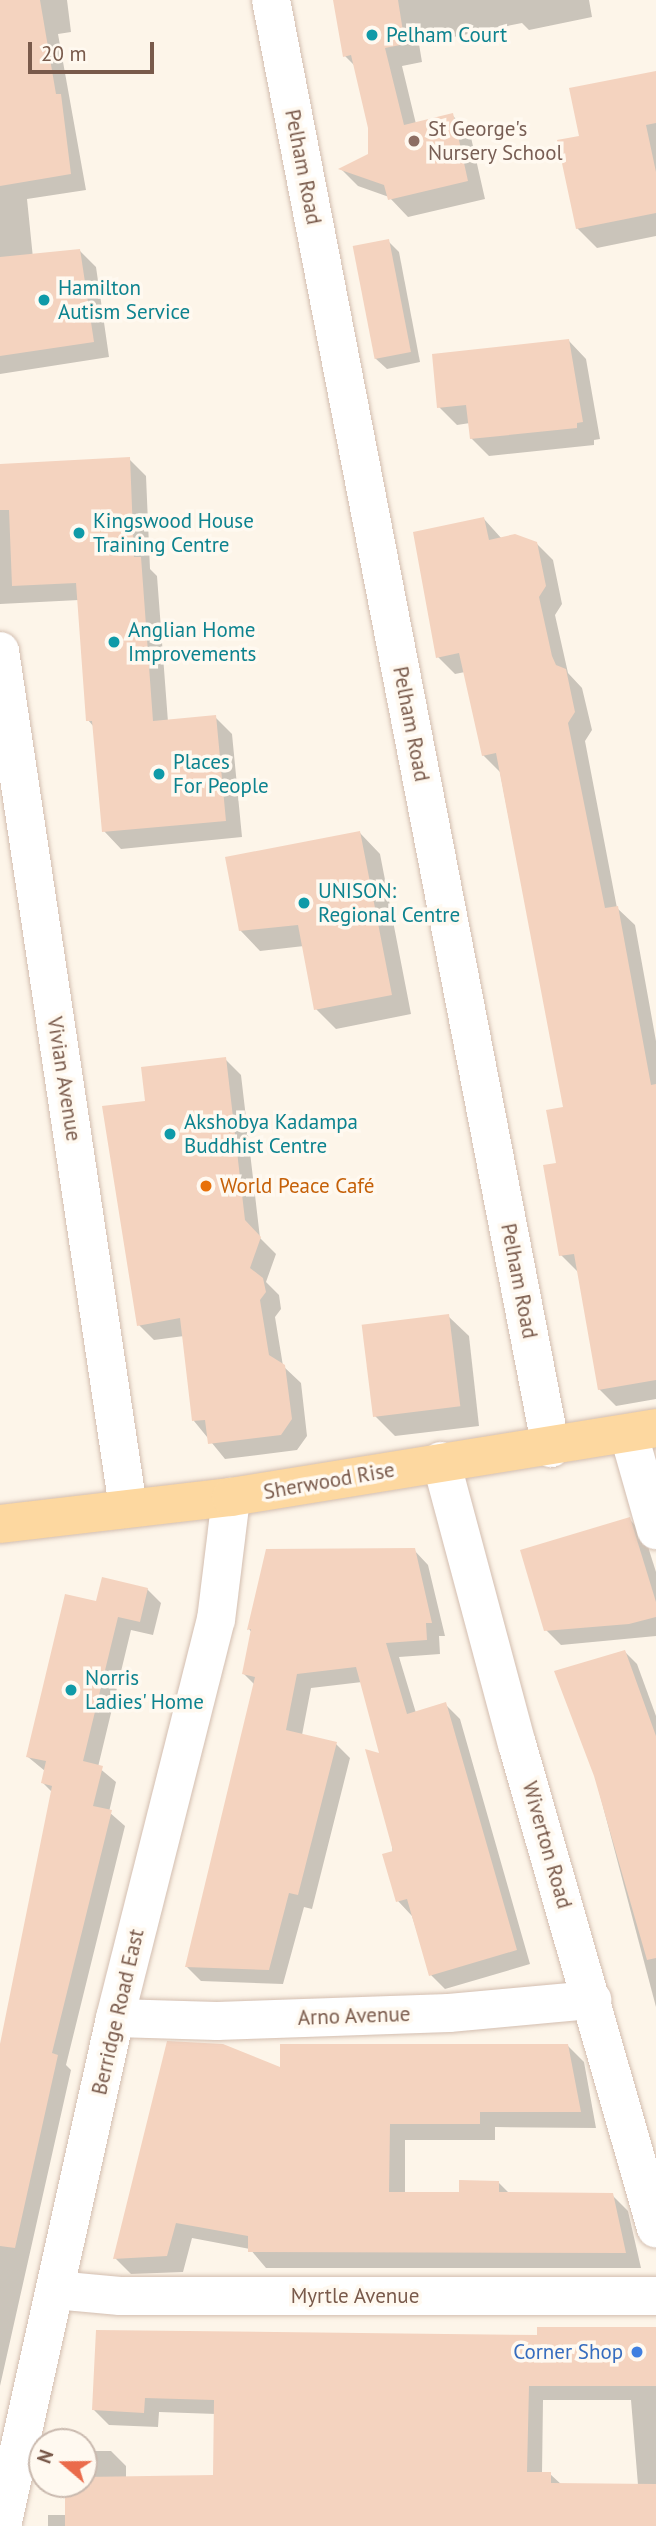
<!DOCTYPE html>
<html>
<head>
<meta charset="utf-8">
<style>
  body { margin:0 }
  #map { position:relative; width:656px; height:2526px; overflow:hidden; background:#fdf5e9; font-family:"PT Sans",sans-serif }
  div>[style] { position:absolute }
  .shadow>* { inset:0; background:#0003 }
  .building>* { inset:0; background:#f4d3bf; transform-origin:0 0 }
  .roads { filter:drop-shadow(0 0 2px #d3beb0) drop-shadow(0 0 2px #d3beb0) }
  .minor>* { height:38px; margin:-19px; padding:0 19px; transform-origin:19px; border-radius:19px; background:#fff }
  .major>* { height:38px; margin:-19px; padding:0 19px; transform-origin:19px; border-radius:19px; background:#fdd8a0 }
  .dots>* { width:19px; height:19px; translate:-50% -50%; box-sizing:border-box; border:4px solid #fff9f0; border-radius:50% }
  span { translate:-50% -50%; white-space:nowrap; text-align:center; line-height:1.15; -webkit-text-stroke:7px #fff9f0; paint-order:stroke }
  .culture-label { font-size:21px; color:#0d838f }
  .left { translate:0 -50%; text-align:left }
  .education-label { font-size:21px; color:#785e54 }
  .street-label { font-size:21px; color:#795a4b }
  .food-label { font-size:21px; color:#c56008 }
  .shop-label { font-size:21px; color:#366cbe }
  .right { translate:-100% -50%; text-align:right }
  .north { position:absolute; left:28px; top:2428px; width:70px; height:70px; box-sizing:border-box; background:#fff9f0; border:2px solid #c9b9ae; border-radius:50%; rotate:290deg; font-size:19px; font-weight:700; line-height:28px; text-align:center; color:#795a4b }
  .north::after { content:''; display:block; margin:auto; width:24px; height:32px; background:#ea6b4b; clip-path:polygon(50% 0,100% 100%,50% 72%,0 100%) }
  .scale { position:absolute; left:28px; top:42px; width:126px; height:32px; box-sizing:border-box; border:4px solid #795a4b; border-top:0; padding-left:9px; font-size:21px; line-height:24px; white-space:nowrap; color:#795a4b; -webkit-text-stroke:5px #fff9f0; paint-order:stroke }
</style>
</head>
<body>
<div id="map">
  <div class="shadow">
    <div style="clip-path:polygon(0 0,67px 0,71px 32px,58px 34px,86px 190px,27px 199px,33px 258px,80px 251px,96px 267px,109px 357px,0 374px)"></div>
    <div style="clip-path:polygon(334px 0,589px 0,592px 17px,529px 30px,522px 23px,419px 44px,422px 62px,402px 66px,416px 124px,452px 115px,470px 133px,485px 199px,408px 217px,389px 197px,358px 186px,341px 169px,370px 155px,370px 128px,355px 66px,345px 56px)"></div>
    <div style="clip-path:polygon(656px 91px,656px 236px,597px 248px,577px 228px,581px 137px)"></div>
    <div style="clip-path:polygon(388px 241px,399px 252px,420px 362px,387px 369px,375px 358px)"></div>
    <div style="clip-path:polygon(569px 341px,586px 359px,600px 439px,594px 440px,594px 445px,489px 456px,471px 438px,470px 423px,457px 425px,439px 407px)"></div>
    <div style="clip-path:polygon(129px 459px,146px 476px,150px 569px,157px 576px,168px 722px,215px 717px,232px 734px,242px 837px,121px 849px,104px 831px,94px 727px,88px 720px,79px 600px,0 604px,0 465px)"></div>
    <div style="clip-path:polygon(484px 519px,502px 539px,536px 543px,553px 560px,562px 604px,555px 615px,568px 673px,582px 688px,592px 730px,585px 741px,617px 908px,635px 925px,656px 1041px,656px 1399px,616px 1406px,599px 1389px,578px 1272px,561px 1255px,558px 1164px,565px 1108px,500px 772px,483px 755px,465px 672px,455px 674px,438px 657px)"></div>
    <div style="clip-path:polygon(360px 833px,380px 854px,411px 1014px,336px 1029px,316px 1009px,304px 946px,260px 951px,240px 930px)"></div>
    <div style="clip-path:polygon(225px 1059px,241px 1075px,260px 1238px,276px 1254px,266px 1282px,279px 1295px,281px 1309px,275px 1317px,283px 1366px,301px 1383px,307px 1436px,297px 1450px,225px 1459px,194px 1421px,184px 1336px,154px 1340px,139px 1325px,147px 1103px)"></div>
    <div style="clip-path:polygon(448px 1316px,469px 1336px,479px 1426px,395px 1436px,375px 1416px)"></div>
    <div style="clip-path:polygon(629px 1519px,644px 1534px,656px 1572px,656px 1636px,561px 1645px,546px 1630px)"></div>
    <div style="clip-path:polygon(414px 1550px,428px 1565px,445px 1636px,439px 1636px,440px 1654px,399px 1657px,416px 1713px,445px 1704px,460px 1719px,530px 1964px,445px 1989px,431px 1975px,412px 1916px,398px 1901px,382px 1755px,362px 1682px,311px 1688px,302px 1735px,336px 1744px,350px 1758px,312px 1909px,304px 1907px,283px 1984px,201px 1981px,187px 1967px,255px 1685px,244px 1674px,252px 1633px,249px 1629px)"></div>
    <div style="clip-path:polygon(147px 1589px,161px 1603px,153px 1635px,131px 1630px,98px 1767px,116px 1782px,109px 1812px,125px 1826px,66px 2065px,71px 2070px,0 2386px,0 2049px,52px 1792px,43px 1783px,45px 1771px,28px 1757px,97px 1603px)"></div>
    <div style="clip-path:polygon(625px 1652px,637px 1664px,656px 1716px,656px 2007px,595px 1776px)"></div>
    <div style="clip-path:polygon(568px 2046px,584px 2062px,596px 2128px,495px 2127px,495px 2140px,405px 2140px,405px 2194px,460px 2194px,498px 2182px,510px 2194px,612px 2195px,628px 2211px,641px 2268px,266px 2268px,250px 2249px,192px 2238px,183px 2272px,131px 2274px,115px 2258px,281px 2069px)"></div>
    <div style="clip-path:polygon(evenodd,656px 2331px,656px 2526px,48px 2526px,48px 2515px,67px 2515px,67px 2484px,84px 2484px,84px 2451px,111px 2451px,126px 2466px,126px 2479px,215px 2477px,216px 2414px,159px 2412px,158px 2427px,109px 2425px,94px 2410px,97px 2332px,538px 2337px,656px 2331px,543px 2400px,631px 2400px,638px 2485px,562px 2485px,550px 2474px,542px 2474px,543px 2400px)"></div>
  </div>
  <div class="building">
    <div style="clip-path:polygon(0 0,40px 0,56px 94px,61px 94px,71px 174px,0 186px)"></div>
    <div style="clip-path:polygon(333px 0,398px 0,405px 44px,385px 48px,404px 125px,453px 113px,468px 181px,388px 200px,384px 185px,338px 169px,368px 154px,368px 128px,351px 55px,343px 57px)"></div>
    <div style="clip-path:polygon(656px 71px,656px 123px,646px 125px,656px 172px,656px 213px,576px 229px,557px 140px,579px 136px,569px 88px)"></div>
    <div style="left:389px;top:239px;width:115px;height:37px;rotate:79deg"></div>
    <div style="clip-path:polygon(80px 249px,94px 342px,0 356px,0 257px)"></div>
    <div style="clip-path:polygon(569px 339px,583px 422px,577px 423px,577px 428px,470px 439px,466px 405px,437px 408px,432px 354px)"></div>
    <div style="clip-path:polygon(130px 457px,134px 557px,141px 557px,153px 721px,216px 715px,226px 821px,102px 832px,92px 721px,86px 721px,76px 583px,12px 586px,9px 510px,0 510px,0 464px)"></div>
    <div style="clip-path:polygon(484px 517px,489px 540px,515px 534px,537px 542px,546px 586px,539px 597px,552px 656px,556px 665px,566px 669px,575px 712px,568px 723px,605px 908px,618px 906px,651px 1085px,656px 1084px,656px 1380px,598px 1390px,574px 1254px,559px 1256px,543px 1165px,556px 1163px,546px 1110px,563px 1107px,496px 753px,482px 756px,459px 653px,436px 658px,413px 532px)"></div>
    <div style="clip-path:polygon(360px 831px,392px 995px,314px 1010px,298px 925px,239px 931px,225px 857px)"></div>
    <div style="clip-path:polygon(226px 1057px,245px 1220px,261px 1237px,250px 1268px,263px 1278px,266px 1292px,260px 1300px,269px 1355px,285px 1365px,292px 1419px,281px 1435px,208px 1444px,205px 1420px,192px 1421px,180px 1318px,137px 1326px,102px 1106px,145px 1101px,141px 1067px)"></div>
    <div style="left:449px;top:1314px;width:93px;height:88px;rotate:83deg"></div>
    <div style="clip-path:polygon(630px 1517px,656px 1602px,656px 1617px,629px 1624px,544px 1631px,520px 1550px)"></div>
    <div style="clip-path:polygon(415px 1548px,432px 1623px,426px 1623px,427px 1640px,386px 1643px,407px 1714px,446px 1702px,517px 1950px,429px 1976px,407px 1899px,396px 1902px,382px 1854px,393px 1851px,365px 1749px,379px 1753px,356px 1667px,297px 1674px,286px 1730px,337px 1742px,298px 1895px,289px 1893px,269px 1970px,185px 1967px,255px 1677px,242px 1674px,251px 1629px,247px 1630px,266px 1549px)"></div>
    <div style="clip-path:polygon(102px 1577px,148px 1588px,140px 1622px,118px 1617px,83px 1761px,103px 1766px,93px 1806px,112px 1810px,52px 2053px,58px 2055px,15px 2248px,0 2246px,0 2044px,52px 1786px,41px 1783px,46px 1761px,26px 1757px,65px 1594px,96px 1601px)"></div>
    <div style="clip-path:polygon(625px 1650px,656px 1736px,656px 1958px,647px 1960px,594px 1776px,554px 1671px)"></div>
    <div style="clip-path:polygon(167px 2041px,223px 2044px,280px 2067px,280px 2044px,568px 2044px,581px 2112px,480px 2112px,480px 2124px,390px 2124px,389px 2192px,459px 2192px,459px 2180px,499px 2181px,499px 2192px,613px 2193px,626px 2253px,248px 2252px,248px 2236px,176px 2223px,167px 2256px,113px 2259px)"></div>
    <div style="clip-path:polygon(537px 2327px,656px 2327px,656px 2386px,529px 2386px,527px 2472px,551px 2472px,551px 2483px,656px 2484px,656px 2526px,65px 2526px,65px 2484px,84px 2484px,84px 2477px,213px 2475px,214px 2400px,145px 2398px,144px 2413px,92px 2410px,96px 2330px,537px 2335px)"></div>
  </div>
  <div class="roads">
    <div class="minor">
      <div style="left:271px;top:0;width:1475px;rotate:79.06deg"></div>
      <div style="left:0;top:651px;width:866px;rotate:81.5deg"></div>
      <div style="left:629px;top:1435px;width:99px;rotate:74.1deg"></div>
      <div style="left:441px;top:1461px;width:293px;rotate:75deg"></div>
      <div style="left:517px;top:1744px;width:504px;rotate:73.98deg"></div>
      <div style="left:115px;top:2018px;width:102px;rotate:1.7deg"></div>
      <div style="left:217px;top:2021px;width:232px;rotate:-2deg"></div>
      <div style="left:449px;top:2013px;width:144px;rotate:-5.2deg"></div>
      <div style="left:55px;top:2290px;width:65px;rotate:5.3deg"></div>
      <div style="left:120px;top:2296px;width:536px"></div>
      <div style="left:2px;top:2526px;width:520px;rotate:-77.46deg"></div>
      <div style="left:115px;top:2018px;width:411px;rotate:-75.8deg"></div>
      <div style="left:216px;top:1620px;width:124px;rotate:-83deg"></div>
    </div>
    <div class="major">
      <div style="left:0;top:1524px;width:233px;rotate:-6.7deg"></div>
      <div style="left:231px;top:1497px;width:431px;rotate:-9.2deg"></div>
    </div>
  </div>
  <div class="dots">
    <div style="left:372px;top:35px;background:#0f9aa8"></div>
    <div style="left:414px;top:141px;background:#8d6e63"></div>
    <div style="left:44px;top:300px;background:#0f9aa8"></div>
    <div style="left:79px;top:533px;background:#0f9aa8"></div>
    <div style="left:114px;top:642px;background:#0f9aa8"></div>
    <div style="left:159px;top:774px;background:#0f9aa8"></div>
    <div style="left:304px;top:903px;background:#0f9aa8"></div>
    <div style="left:170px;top:1134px;background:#0f9aa8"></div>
    <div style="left:206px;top:1186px;background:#e8710a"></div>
    <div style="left:71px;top:1690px;background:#0f9aa8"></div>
    <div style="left:637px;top:2352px;background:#3f7fe0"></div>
  </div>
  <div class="culture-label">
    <span class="left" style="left:386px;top:35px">Pelham Court</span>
    <span class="left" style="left:58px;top:300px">Hamilton<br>Autism Service</span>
    <span class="left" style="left:93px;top:533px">Kingswood House<br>Training Centre</span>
    <span class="left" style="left:128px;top:642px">Anglian Home<br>Improvements</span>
    <span class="left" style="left:173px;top:774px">Places<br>For People</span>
    <span class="left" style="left:318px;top:903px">UNISON:<br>Regional Centre</span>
    <span class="left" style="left:184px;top:1134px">Akshobya Kadampa<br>Buddhist Centre</span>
    <span class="left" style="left:85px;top:1690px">Norris<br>Ladies' Home</span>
  </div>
  <div class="education-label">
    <span class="left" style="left:428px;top:141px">St George's<br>Nursery School</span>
  </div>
  <div class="street-label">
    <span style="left:303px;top:167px;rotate:79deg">Pelham Road</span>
    <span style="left:411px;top:724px;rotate:79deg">Pelham Road</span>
    <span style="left:64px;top:1079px;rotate:81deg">Vivian Avenue</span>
    <span style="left:519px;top:1281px;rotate:79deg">Pelham Road</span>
    <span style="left:329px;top:1481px;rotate:-10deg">Sherwood Rise</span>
    <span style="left:547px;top:1845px;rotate:74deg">Wiverton Road</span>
    <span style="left:118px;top:2012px;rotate:-77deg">Berridge Road East</span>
    <span style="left:354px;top:2016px;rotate:-2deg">Arno Avenue</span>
    <span style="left:355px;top:2296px">Myrtle Avenue</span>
  </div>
  <div class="food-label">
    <span class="left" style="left:220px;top:1186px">World Peace Café</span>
  </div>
  <div class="shop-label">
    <span class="right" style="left:623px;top:2352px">Corner Shop</span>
  </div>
  <div class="north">N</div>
  <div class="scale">20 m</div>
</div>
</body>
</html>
